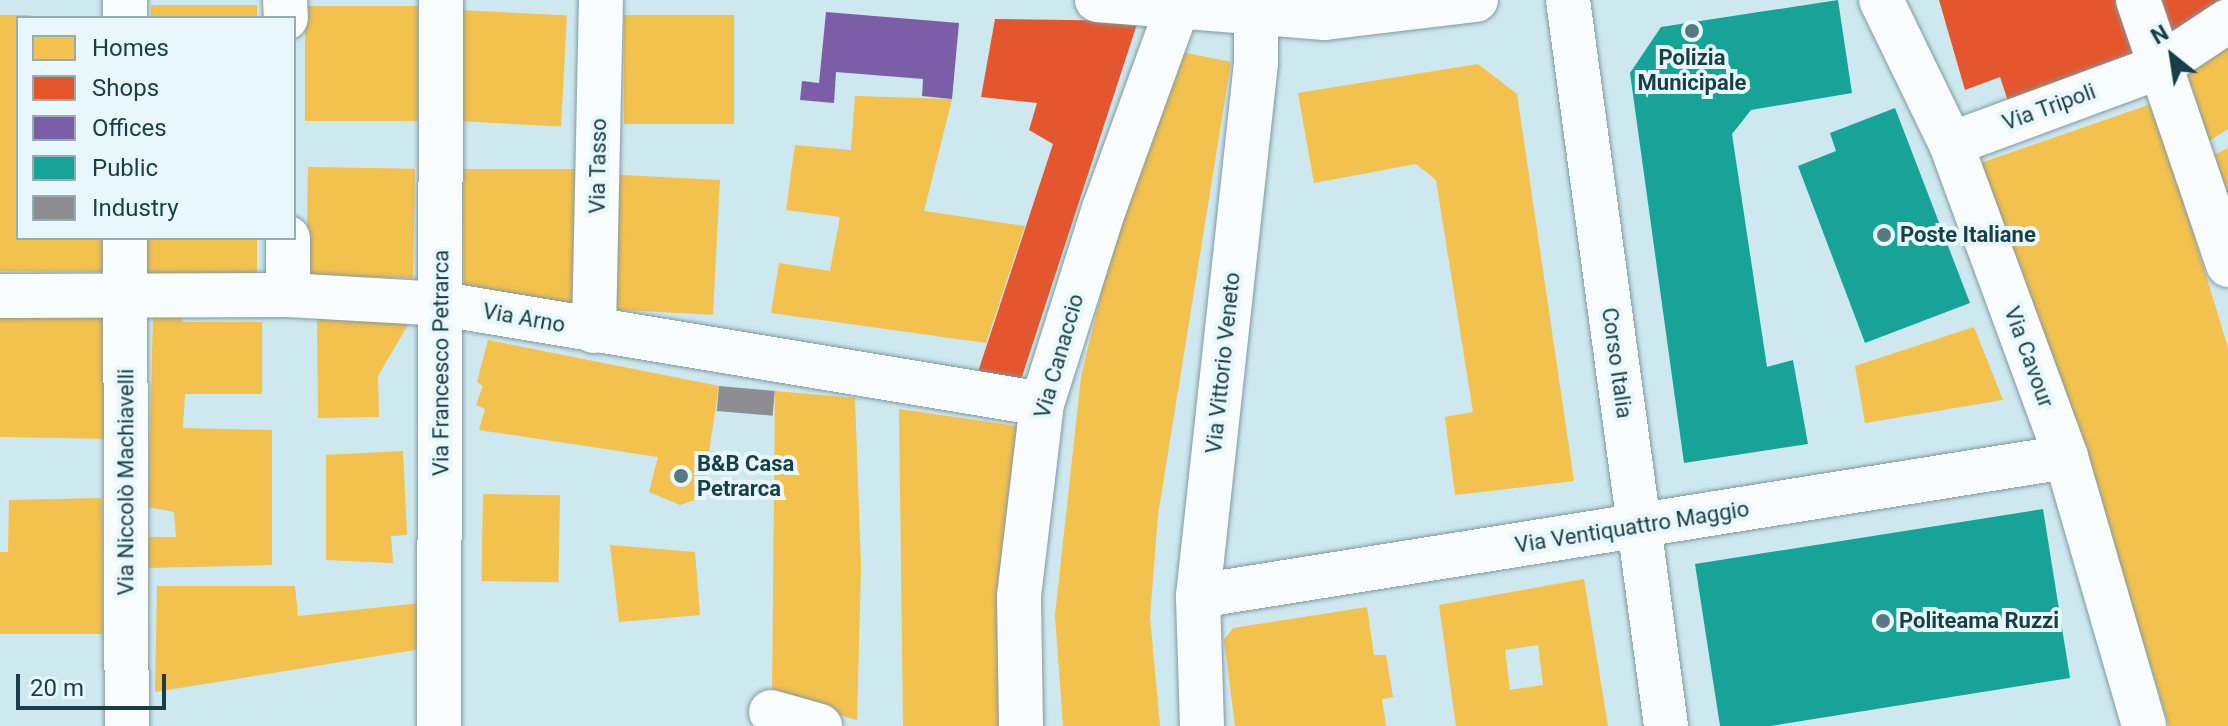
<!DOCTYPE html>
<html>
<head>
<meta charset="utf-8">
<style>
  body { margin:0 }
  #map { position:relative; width:2228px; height:726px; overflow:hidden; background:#cde8ef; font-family:Roboto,sans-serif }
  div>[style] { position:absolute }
  .homes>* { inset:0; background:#f2c14e; transform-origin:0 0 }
  .shops>* { inset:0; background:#e4572e }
  .offices>* { inset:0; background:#7b5ea7 }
  .public>* { inset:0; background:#17a398 }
  .industry>* { inset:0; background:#8d8d92; transform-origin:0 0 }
  .roads { filter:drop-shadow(0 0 2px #819aa1) drop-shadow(0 0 2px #819aa1) }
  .minor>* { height:44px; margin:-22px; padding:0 22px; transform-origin:22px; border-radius:22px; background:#f8fcfd }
  .dots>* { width:22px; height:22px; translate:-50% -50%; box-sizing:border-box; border:4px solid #e7f7fb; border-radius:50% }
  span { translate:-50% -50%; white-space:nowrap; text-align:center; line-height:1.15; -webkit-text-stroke:8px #e7f7fb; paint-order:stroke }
  .poi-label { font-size:22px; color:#183e47; font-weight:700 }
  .left { translate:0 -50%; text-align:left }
  .street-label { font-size:22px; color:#183e47 }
  .legend { position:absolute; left:16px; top:16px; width:280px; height:224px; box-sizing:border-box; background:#e7f7fb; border:2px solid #94adb3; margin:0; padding:10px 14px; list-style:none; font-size:24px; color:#183e47 }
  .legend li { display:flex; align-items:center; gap:16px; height:40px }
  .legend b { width:40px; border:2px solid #94adb3 }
  .north { position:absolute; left:2132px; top:16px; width:80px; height:80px; -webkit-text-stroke:6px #e7f7fb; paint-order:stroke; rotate:330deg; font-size:22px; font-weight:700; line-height:32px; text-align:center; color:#183e47 }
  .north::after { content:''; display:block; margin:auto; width:28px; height:36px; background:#183e47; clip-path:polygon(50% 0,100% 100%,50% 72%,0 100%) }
  .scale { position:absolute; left:16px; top:674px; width:150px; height:36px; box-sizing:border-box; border:4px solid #183e47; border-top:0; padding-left:10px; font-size:24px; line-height:28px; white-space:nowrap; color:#183e47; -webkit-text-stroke:6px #e7f7fb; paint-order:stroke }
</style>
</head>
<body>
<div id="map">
  <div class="homes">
    <div style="left:151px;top:5px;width:106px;height:13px"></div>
    <div style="left:305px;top:6px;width:113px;height:115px"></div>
    <div style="left:460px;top:10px;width:107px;height:111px;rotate:3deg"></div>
    <div style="clip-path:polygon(0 15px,32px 15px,18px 18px,18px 238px,115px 238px,115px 272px,0 271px)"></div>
    <div style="left:624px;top:15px;width:110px;height:109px"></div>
    <div style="clip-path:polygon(2228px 33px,2228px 129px,2202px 146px,2170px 72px)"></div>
    <div style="clip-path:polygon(1177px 51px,1231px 62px,1158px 515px,1150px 617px,1160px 726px,1063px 726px,1055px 616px,1081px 377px,1107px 269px)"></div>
    <div style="clip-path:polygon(1478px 64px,1517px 94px,1574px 481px,1455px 495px,1445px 417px,1473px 412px,1436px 180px,1416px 164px,1314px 183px,1298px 93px)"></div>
    <div style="clip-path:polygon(855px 96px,952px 99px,924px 211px,1025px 226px,986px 343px,771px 313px,779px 263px,830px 271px,840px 217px,786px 210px,795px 145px,851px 150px)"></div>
    <div style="clip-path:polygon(2154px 103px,2228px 348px,2228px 726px,2169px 726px,2082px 443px,1981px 163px)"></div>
    <div style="clip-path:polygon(2228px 148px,2228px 252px,2195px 165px)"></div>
    <div style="left:308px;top:167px;width:107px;height:109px;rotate:1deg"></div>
    <div style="clip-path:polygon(463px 169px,579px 169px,575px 307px,464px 284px)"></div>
    <div style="left:720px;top:180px;width:135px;height:102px;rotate:93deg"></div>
    <div style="left:147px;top:238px;width:110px;height:39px"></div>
    <div style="left:0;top:314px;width:115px;height:123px;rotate:1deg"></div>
    <div style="clip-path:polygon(183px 315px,182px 322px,262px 322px,262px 394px,185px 394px,183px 428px,272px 430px,272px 565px,148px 568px,147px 537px,176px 537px,174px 512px,148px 507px,153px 317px)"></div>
    <div style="clip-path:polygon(317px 315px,413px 316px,378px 376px,379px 417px,318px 418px)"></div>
    <div style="clip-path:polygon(1974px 327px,2003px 400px,1865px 423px,1855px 366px)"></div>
    <div style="clip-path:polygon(488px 340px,719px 386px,702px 498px,680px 505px,649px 492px,658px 457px,479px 430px,485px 409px,476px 405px,483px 386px,477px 382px)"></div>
    <div style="clip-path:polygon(775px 391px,855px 398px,861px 568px,857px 720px,772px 696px)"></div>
    <div style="clip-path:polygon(899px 409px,1023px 427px,1010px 726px,903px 726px)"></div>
    <div style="clip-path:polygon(403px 451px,407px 535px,391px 536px,393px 563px,326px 560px,326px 455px)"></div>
    <div style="left:483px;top:494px;width:77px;height:87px;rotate:1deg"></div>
    <div style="clip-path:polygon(102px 498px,103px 634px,0 634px,0 552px,8px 552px,9px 500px)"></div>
    <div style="clip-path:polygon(610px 545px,695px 552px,700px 615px,619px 622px)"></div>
    <div style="clip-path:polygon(evenodd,1584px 579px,1608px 726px,1456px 726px,1439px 605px,1584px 579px,1538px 645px,1543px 685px,1510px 690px,1505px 650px,1538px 645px)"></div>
    <div style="clip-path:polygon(157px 586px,295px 586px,298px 616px,421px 603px,421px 649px,155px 692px)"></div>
    <div style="clip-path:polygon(1367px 607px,1374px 655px,1386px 655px,1393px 697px,1382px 699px,1386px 726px,1235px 726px,1224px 640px,1233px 628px)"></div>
  </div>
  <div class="shops">
    <div style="clip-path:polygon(1939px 0,2130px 0,2148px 54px,2009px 104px,2000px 77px,1965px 90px)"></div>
    <div style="clip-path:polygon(2149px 0,2228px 0,2164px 45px)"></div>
    <div style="clip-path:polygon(995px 19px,1138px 21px,1019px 386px,976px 378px,1053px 144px,1029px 130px,1037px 103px,981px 97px)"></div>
  </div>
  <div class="offices">
    <div style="clip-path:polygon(826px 12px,959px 23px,952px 99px,922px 96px,923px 79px,836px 72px,834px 103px,800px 100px,802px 81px,819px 83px)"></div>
  </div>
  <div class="public">
    <div style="clip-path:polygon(1838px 0,1852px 93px,1751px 110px,1732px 134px,1767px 367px,1793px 360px,1808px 444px,1684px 463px,1630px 73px,1661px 27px)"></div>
    <div style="clip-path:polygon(1895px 108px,1970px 303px,1865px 343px,1798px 166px,1836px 151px,1830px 133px)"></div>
    <div style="clip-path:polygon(2043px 509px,2070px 678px,1770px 726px,1720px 726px,1695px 564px)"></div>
  </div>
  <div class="industry">
    <div style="left:719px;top:386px;width:56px;height:25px;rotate:5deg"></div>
  </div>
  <div class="roads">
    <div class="minor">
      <div style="left:125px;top:0;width:18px;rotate:90deg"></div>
      <div style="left:285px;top:0;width:18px;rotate:87deg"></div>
      <div style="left:1097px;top:0;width:229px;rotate:4.5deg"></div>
      <div style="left:1325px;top:18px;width:152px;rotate:-6.8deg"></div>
      <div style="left:1568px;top:0;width:733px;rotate:82.31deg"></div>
      <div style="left:1881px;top:0;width:160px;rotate:64.1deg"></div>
      <div style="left:1951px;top:144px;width:333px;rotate:69.8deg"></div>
      <div style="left:2066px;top:457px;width:280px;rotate:73.8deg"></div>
      <div style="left:2138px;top:0;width:280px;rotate:71.2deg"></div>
      <div style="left:1951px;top:144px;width:220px;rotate:-20.3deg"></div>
      <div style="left:2157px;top:68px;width:85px;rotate:-33.5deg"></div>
      <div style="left:125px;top:238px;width:488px;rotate:89.8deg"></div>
      <div style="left:288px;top:238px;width:57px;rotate:90deg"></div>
      <div style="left:0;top:296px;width:288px;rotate:-0.2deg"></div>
      <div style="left:288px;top:295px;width:154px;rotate:3.3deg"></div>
      <div style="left:442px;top:304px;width:608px;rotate:9.46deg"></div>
      <div style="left:594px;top:331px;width:331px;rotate:-88.8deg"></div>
      <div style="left:1198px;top:596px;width:879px;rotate:-9.1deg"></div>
      <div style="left:771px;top:712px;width:51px;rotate:15.9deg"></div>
      <div style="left:439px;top:726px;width:726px;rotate:-89.84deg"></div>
      <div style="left:1021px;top:726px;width:130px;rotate:-90.9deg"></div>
      <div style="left:1019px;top:596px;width:193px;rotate:-83.2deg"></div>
      <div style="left:1042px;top:404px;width:205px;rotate:-72.4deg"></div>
      <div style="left:1104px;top:209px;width:219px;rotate:-70deg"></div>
      <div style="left:1202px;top:726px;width:130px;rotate:-91.8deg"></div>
      <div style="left:1198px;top:596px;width:536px;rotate:-83.79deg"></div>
      <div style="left:1256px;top:63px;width:63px;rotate:-90deg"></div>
    </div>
  </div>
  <div class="dots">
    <div style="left:1692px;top:31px;background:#577a82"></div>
    <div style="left:1884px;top:235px;background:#577a82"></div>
    <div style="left:681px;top:476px;background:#577a82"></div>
    <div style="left:1883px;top:621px;background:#577a82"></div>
  </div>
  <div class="poi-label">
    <span style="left:1692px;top:70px">Polizia<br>Municipale</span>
    <span class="left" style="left:1900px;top:235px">Poste Italiane</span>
    <span class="left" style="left:697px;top:476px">B&amp;B Casa<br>Petrarca</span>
    <span class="left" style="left:1899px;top:621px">Politeama Ruzzi</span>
  </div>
  <div class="street-label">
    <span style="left:2049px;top:107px;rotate:-20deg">Via Tripoli</span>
    <span style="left:598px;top:166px;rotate:-89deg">Via Tasso</span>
    <span style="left:524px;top:318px;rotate:10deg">Via Arno</span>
    <span style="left:1059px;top:356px;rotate:-74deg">Via Canaccio</span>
    <span style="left:2029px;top:357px;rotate:70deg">Via Cavour</span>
    <span style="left:441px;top:363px;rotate:-90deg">Via Francesco Petrarca</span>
    <span style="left:1223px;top:363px;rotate:-84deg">Via Vittorio Veneto</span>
    <span style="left:1617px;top:363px;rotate:82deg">Corso Italia</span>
    <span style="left:126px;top:482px;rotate:-90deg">Via Niccolò Machiavelli</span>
    <span style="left:1632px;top:527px;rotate:-9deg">Via Ventiquattro Maggio</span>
  </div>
  <ul class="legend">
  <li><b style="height:22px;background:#f2c14e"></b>Homes</li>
  <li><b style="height:22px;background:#e4572e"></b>Shops</li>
  <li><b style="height:22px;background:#7b5ea7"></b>Offices</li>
  <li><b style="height:22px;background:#17a398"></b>Public</li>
  <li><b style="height:22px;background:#8d8d92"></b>Industry</li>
  </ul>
  <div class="north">N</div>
  <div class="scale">20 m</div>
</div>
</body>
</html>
